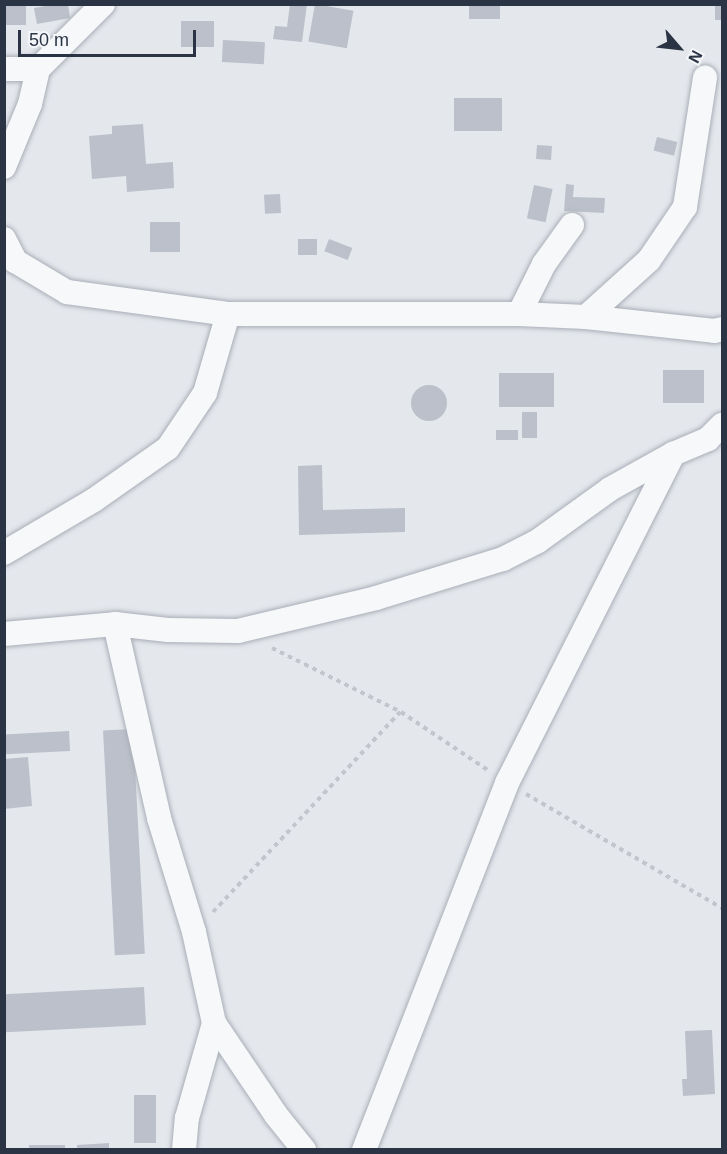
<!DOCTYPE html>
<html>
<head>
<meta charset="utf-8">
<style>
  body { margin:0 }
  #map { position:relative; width:727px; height:1154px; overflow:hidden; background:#e4e7ec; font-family:Helvetica,sans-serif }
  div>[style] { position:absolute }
  .building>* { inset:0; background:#bbc0ca; transform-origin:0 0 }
  .round { border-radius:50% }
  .path>* { height:4px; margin-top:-2px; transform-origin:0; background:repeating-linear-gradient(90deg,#c2c5cb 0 4.5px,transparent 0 9px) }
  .roads { filter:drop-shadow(0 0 2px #a9aeb7) drop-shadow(0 0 2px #a9aeb7) }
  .street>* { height:24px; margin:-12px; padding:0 12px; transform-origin:12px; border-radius:12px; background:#f7f8fa }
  span { translate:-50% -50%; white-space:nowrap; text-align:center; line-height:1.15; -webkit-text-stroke:6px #f4f6f9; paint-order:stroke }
  .frame { position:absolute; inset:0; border:6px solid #2b3445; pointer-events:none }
  .north { position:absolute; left:649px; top:18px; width:60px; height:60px; -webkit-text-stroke:4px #f4f6f9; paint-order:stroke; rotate:118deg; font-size:16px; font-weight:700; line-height:24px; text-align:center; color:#2b3445 }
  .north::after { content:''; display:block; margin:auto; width:21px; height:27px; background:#2b3445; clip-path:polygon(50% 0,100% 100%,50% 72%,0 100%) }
  .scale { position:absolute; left:18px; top:30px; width:178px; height:27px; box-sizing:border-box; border:3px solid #2b3445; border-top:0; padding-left:8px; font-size:18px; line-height:21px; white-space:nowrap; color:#2b3445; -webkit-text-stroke:4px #f4f6f9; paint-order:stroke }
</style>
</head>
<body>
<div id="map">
  <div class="building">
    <div style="left:4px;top:4px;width:22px;height:21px"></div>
    <div style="clip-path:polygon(56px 4px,68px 4px,70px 18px,37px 24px,34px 8px)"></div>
    <div style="clip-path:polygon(290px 4px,307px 4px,302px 42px,273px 39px,275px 26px,287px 27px)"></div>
    <div style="left:315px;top:4px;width:39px;height:38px;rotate:10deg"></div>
    <div style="left:469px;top:4px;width:31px;height:15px"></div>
    <div style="left:715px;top:4px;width:7px;height:16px"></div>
    <div style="left:214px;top:21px;width:26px;height:33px;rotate:90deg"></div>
    <div style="left:223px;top:40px;width:42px;height:22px;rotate:3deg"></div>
    <div style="left:502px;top:98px;width:33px;height:48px;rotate:90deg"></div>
    <div style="clip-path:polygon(143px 124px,146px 164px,173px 162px,174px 188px,127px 192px,126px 176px,92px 179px,89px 136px,112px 134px,112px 126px)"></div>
    <div style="left:657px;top:137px;width:21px;height:14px;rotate:14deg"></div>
    <div style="left:537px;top:145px;width:15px;height:14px;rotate:4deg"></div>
    <div style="clip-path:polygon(566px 184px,574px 185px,573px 197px,605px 198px,604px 213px,564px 211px)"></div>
    <div style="left:534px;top:185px;width:19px;height:34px;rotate:12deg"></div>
    <div style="left:280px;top:194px;width:19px;height:16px;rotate:87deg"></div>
    <div style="left:150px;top:222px;width:30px;height:30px"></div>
    <div style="left:298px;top:239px;width:19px;height:16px"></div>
    <div style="left:329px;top:239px;width:25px;height:13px;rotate:21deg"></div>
    <div style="left:663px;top:370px;width:41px;height:33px"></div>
    <div style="left:499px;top:373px;width:55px;height:34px"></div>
    <div class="round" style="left:411px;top:385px;width:36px;height:36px"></div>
    <div style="left:522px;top:412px;width:15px;height:26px"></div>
    <div style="left:496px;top:430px;width:22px;height:10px"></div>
    <div style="clip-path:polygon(322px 465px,323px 510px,405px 508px,405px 532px,299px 535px,298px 466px)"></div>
    <div style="left:133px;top:729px;width:225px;height:30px;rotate:87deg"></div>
    <div style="left:69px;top:731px;width:20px;height:65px;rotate:87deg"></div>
    <div style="clip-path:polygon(28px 757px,32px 806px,4px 809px,4px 759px)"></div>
    <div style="left:144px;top:987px;width:38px;height:140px;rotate:87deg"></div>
    <div style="clip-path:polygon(712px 1030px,715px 1094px,683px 1096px,682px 1079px,687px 1079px,685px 1031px)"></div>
    <div style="left:134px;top:1095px;width:22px;height:48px"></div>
    <div style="clip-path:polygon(109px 1143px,109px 1150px,77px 1150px,77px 1145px)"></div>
    <div style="left:29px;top:1145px;width:36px;height:5px"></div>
  </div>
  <div class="path">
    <div style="left:272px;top:648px;width:144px;rotate:26.4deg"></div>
    <div style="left:401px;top:712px;width:106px;rotate:33.8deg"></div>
    <div style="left:526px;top:794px;width:227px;rotate:30.2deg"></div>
    <div style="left:213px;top:912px;width:274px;rotate:-46.9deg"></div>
  </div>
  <div class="roads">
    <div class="street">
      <div style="left:4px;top:69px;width:34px"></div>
      <div style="left:4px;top:167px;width:68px;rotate:-67.6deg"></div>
      <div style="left:30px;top:104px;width:36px;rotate:-77deg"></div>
      <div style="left:38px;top:69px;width:92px;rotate:-45deg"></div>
      <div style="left:4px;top:239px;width:25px;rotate:63deg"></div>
      <div style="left:15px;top:261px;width:61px;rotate:30.8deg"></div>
      <div style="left:67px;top:292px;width:162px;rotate:7.8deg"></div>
      <div style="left:228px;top:314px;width:291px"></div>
      <div style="left:519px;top:314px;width:67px;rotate:2.6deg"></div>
      <div style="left:586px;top:317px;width:129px;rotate:6.2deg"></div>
      <div style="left:714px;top:331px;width:8px;rotate:-14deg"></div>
      <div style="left:519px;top:314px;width:56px;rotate:-63.4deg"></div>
      <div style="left:544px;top:264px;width:48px;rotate:-54.3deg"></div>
      <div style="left:586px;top:317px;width:85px;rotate:-42.1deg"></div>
      <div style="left:649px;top:260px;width:64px;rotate:-55.8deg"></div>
      <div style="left:685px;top:207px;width:131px;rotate:-81.2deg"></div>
      <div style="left:4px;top:553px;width:104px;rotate:-30.5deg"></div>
      <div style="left:94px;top:500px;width:90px;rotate:-35.1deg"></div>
      <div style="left:168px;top:448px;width:66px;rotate:-56.1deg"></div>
      <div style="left:205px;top:393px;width:82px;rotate:-73.8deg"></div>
      <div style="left:115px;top:624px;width:199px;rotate:77.2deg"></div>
      <div style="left:159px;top:818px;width:119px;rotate:72.9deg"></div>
      <div style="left:194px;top:932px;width:93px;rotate:77.6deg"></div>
      <div style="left:214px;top:1023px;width:111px;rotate:56deg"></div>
      <div style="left:276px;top:1115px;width:45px;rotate:51.3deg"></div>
      <div style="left:4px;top:634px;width:111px;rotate:-5.1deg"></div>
      <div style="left:115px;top:624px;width:53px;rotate:6.5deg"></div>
      <div style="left:168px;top:630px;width:70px;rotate:0.8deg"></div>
      <div style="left:238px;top:631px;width:142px;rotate:-13.4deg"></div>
      <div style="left:376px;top:598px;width:133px;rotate:-17.1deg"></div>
      <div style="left:503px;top:559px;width:39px;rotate:-27deg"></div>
      <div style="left:538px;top:541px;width:89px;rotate:-35.8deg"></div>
      <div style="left:610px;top:489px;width:72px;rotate:-29.1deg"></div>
      <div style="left:673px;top:454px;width:38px;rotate:-23deg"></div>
      <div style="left:708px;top:439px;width:20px;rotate:-45deg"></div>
      <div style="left:184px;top:1150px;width:32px;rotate:-85deg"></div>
      <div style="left:187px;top:1118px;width:99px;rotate:-74.1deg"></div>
      <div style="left:364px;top:1150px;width:394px;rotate:-68.7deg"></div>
      <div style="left:507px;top:783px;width:369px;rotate:-63.2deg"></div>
    </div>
  </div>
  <div class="frame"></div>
  <div class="north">N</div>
  <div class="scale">50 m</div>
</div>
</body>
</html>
